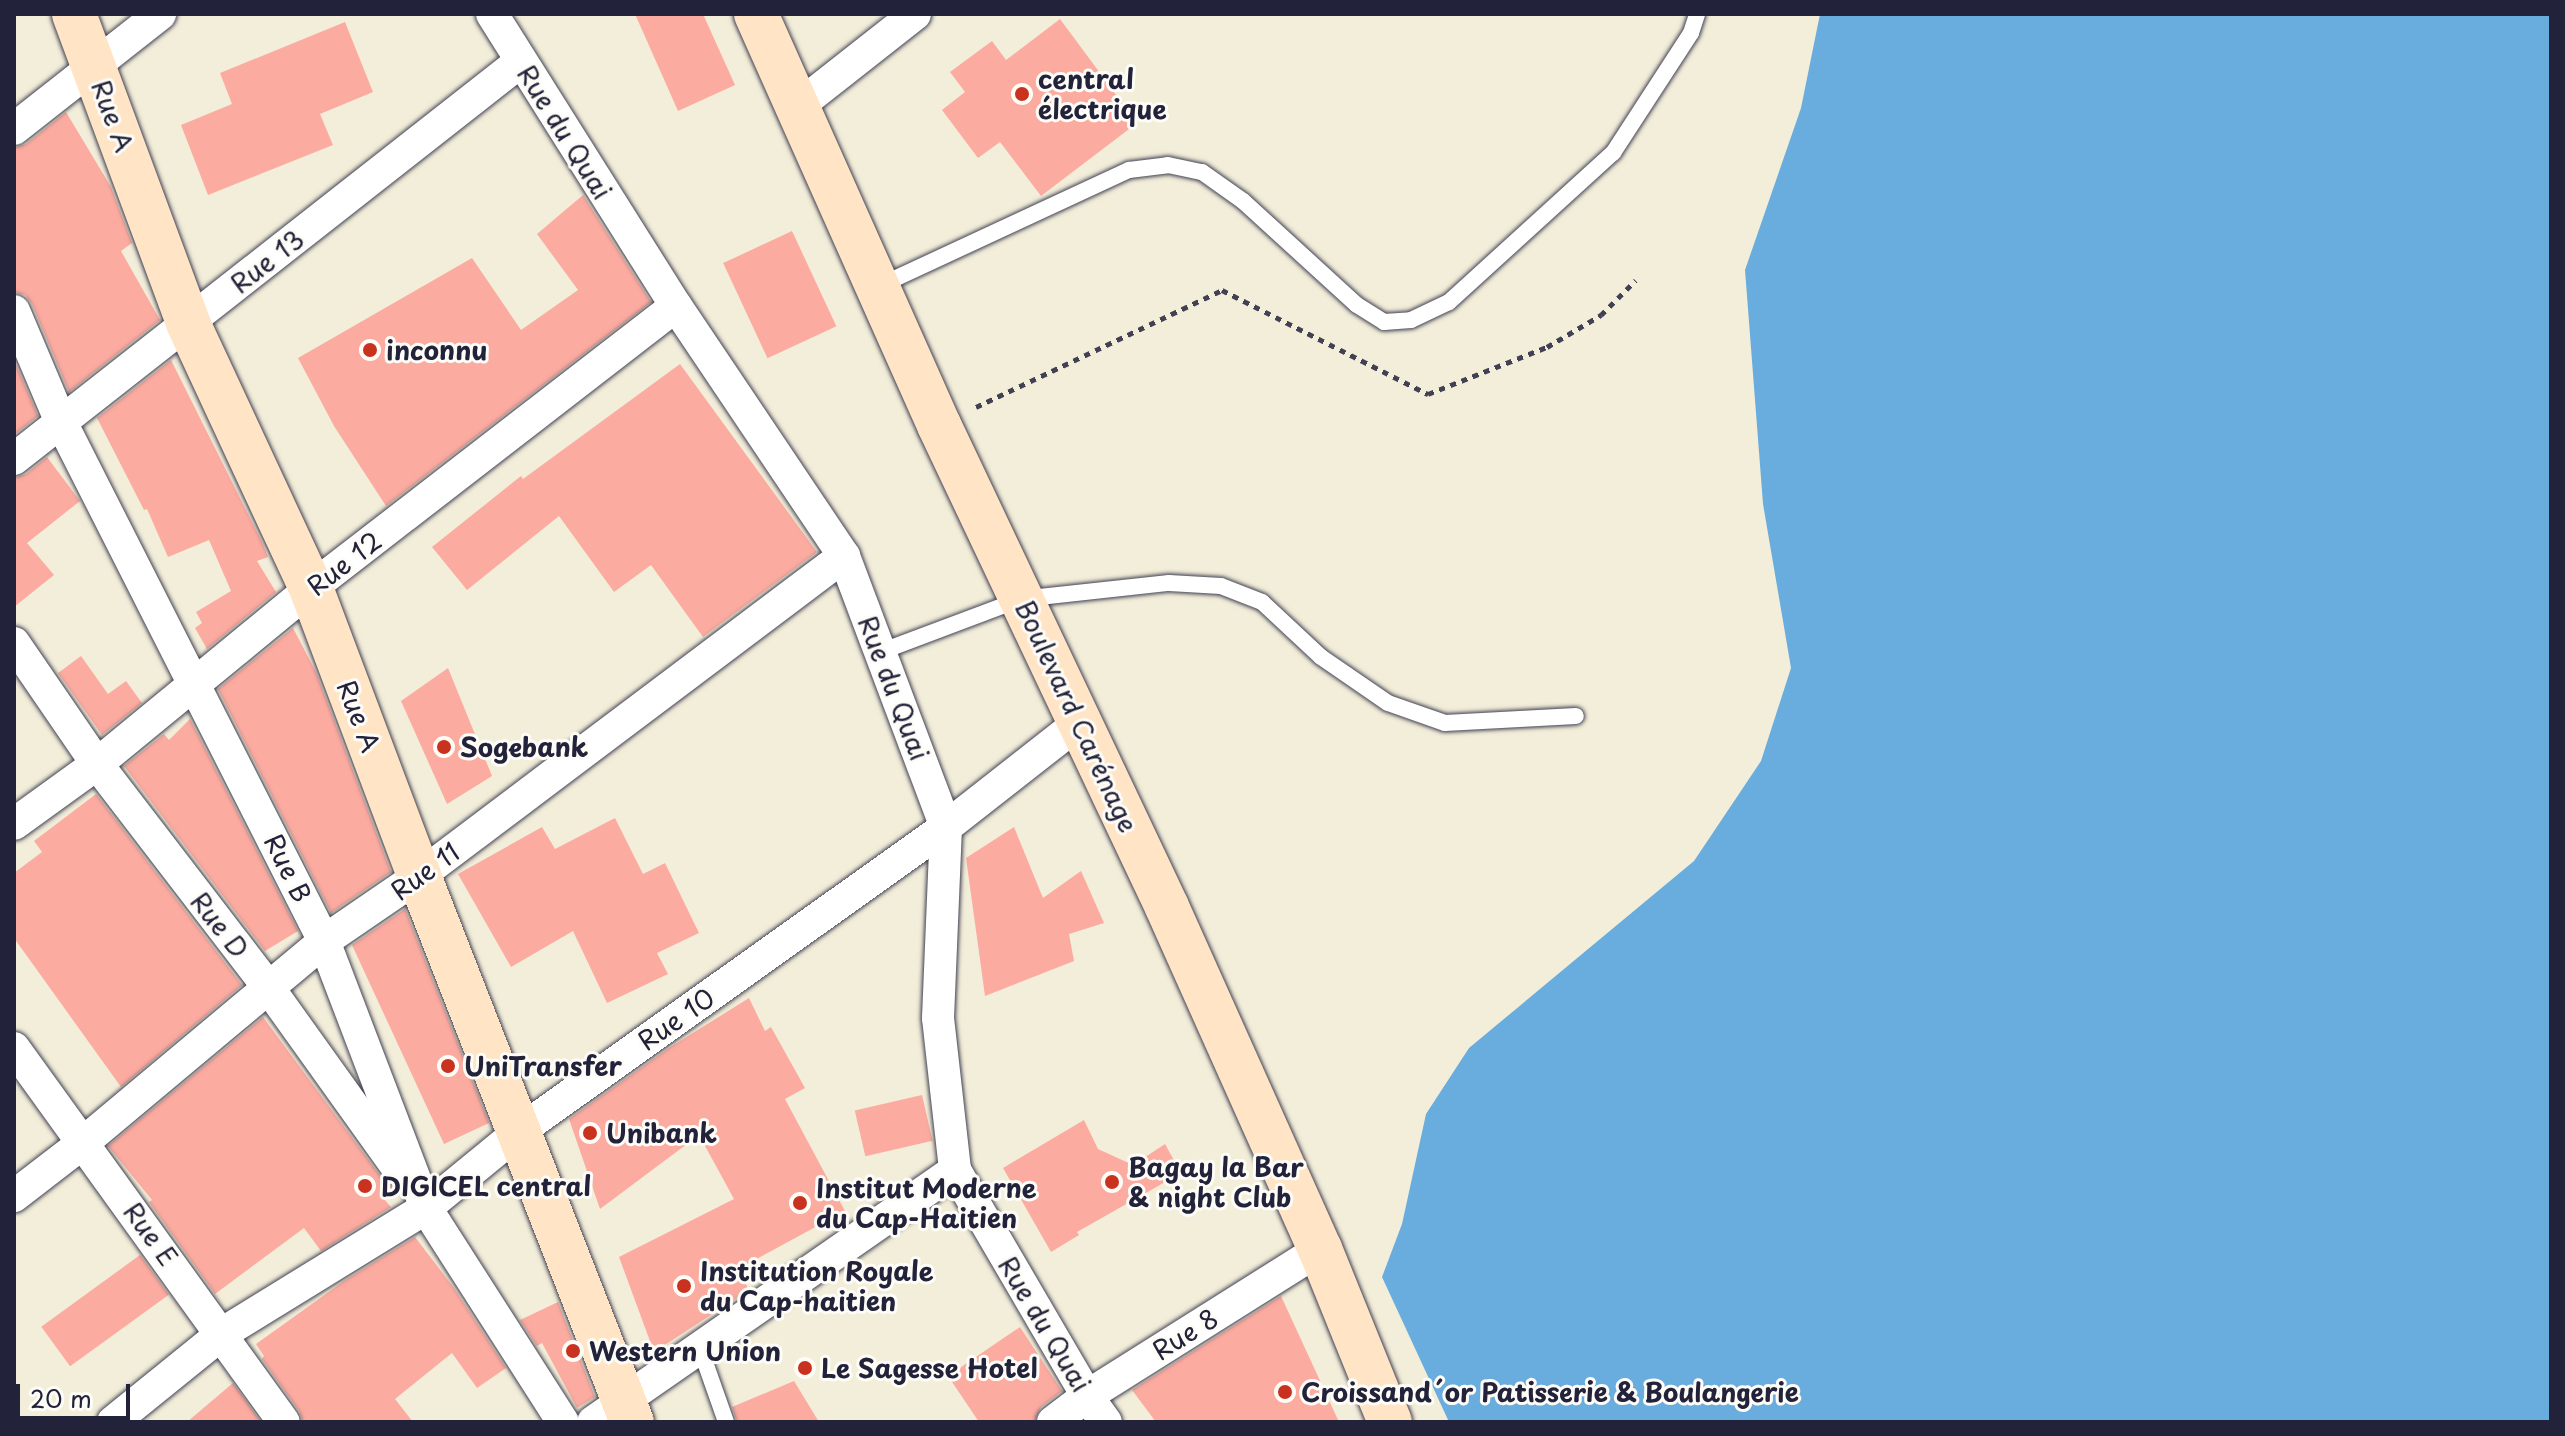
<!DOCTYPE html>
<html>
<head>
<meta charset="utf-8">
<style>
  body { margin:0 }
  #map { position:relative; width:2565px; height:1436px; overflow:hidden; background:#f3eeda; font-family:"Playpen Sans",sans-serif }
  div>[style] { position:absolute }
  .water>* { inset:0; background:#69adde }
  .building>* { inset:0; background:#fcaba0; transform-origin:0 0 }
  .path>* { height:5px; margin-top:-2.5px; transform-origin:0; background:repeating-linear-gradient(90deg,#414153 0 6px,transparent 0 12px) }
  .roads { filter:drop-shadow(0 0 2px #414153) drop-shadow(0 0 2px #414153) }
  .lane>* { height:16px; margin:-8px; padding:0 8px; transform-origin:8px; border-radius:8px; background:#fff }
  .street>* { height:32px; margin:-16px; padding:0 16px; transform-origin:16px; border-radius:16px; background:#fff }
  .secondary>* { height:44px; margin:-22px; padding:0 22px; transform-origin:22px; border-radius:22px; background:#ffe4c6 }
  .dots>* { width:22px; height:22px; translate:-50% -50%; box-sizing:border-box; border:4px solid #fdfcf7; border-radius:50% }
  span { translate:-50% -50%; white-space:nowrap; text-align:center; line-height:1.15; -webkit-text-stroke:6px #fdfcf7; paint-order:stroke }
  .poi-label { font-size:26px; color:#22223b; font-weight:700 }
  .left { translate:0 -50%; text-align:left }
  .street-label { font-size:26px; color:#22223b }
  .frame { position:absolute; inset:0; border:16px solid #22223b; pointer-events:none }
  .scale { position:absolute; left:16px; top:1384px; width:114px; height:36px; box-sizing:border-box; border:4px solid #22223b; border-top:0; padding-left:10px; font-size:24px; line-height:28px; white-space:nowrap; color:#22223b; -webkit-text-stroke:6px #fdfcf7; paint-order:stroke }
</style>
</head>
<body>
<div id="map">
  <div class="water">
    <div style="clip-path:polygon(1820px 14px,2551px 14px,2551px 1422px,1449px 1422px,1382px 1277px,1402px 1224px,1426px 1114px,1469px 1048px,1694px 861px,1761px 761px,1791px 668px,1763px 504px,1745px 270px,1801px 108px)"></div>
  </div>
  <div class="building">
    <div style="clip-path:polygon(635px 14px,703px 14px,735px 85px,678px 111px)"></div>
    <div style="clip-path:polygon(1060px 19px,1137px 123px,1041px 196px,1000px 142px,978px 158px,942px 110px,965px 92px,950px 72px,992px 41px,1006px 60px)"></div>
    <div style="clip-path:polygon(345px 22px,373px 92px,320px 114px,333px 145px,208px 195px,181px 125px,232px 104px,220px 73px)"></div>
    <div style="clip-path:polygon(66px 112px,111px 187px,132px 243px,121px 251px,160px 320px,69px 392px,32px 304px,25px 295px,14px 292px,14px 148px,26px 144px)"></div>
    <div style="clip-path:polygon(583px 195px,651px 302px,386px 506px,334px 426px,298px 358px,472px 258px,521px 330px,578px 290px,537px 234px)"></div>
    <div style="left:792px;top:231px;width:105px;height:76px;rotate:65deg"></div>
    <div style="clip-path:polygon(14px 360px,38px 416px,14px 435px)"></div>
    <div style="clip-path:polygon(171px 360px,262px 542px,268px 557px,257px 561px,276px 592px,207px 649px,195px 628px,202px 623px,196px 612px,231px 591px,209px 540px,168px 557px,147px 509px,144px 510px,97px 418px)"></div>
    <div style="clip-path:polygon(680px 364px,817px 552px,703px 637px,651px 565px,614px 592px,559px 516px,467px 590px,432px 547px,521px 476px,523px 479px)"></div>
    <div style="clip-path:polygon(47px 457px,80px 501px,27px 543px,54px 575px,14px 607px,14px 478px,26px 474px)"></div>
    <div style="clip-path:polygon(293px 628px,316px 672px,391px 872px,331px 913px,218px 689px)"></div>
    <div style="clip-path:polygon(81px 656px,108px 694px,126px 681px,142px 703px,102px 735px,58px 673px)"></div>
    <div style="clip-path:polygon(448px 668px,492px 776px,447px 804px,401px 701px)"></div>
    <div style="clip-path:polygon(190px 719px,298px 931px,265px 951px,124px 766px,164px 734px,169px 740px)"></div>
    <div style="clip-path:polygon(96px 794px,242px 985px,121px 1087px,14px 938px,14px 873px,42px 852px,34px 841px)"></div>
    <div style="clip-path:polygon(615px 818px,643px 874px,665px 863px,699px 933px,657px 953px,668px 974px,607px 1003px,573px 931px,511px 967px,458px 874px,542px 827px,555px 849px)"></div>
    <div style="clip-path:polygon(1014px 827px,1043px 898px,1081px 871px,1104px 923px,1069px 934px,1074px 961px,985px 996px,966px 858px)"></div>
    <div style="clip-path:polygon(405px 909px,489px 1123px,444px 1144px,352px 945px)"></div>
    <div style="clip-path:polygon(749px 998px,765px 1031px,771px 1027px,805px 1088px,785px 1099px,845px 1211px,738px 1269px,749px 1290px,654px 1352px,619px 1257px,734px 1199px,699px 1135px,600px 1209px,569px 1119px,669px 1048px)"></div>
    <div style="clip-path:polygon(263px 1017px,384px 1181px,395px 1189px,383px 1198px,391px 1207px,321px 1251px,304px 1228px,215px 1294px,149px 1202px,152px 1200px,108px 1146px)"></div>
    <div style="left:922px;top:1095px;width:47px;height:69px;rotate:77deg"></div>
    <div style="clip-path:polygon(1084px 1120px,1098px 1149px,1133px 1165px,1165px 1144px,1181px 1173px,1077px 1232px,1079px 1235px,1051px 1252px,1003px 1168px)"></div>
    <div style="clip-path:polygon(415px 1237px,454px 1288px,506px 1368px,477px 1388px,452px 1353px,395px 1399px,413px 1422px,303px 1422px,299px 1411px,262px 1359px,264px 1356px,256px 1344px,344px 1281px)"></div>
    <div style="left:140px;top:1255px;width:49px;height:122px;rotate:54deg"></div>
    <div style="clip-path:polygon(1281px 1296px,1339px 1422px,1156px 1422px,1132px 1390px)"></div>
    <div style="clip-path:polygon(558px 1302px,595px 1397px,577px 1408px,542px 1343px,537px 1346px,520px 1320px)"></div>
    <div style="clip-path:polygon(1020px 1327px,1062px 1391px,1041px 1407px,1034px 1422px,979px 1422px,948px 1376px)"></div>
    <div style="clip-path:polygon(794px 1381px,819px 1422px,737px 1422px,732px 1407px)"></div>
    <div style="clip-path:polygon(233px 1383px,261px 1422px,187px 1422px)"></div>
  </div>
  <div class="path">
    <div style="left:976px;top:407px;width:272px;rotate:-25.4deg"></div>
    <div style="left:1222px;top:290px;width:231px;rotate:26.8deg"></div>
    <div style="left:1428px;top:394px;width:128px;rotate:-21.6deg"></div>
    <div style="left:1547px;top:347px;width:63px;rotate:-30.7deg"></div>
    <div style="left:1601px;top:315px;width:49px;rotate:-45deg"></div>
  </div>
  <div class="roads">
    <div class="lane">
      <div style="left:879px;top:286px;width:276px;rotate:-24.9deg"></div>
      <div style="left:1129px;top:170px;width:39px;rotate:-7deg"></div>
      <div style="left:1168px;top:165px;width:35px;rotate:12deg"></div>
      <div style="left:1202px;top:172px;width:50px;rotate:35.3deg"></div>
      <div style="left:1243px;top:201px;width:154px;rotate:42.4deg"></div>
      <div style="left:1357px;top:305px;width:32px;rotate:32deg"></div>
      <div style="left:1384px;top:322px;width:27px;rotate:-4deg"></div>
      <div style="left:1411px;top:320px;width:42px;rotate:-25.3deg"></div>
      <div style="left:1449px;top:302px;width:222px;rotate:-42.3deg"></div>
      <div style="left:1613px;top:153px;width:143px;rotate:-57deg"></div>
      <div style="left:1691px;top:33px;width:20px;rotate:-72deg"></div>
      <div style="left:880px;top:652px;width:151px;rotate:-20.6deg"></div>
      <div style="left:1021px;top:599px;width:149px;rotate:-6.2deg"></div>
      <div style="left:1169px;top:583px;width:52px;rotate:3.3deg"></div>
      <div style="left:1221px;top:586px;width:44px;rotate:21.3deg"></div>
      <div style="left:1262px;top:602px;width:81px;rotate:43deg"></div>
      <div style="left:1321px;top:657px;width:81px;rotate:34.5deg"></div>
      <div style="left:1388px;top:703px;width:60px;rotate:19.3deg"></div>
      <div style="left:1445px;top:723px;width:131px;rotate:-3.1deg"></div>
      <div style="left:700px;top:1348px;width:78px;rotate:70.6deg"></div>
    </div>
    <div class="street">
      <div style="left:492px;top:14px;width:345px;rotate:57.8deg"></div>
      <div style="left:676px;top:306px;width:301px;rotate:56.1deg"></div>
      <div style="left:844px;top:556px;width:290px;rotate:69.4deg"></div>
      <div style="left:946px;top:827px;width:191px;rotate:92.4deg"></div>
      <div style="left:938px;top:1018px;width:153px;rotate:83.6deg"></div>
      <div style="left:955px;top:1170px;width:262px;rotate:59.7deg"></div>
      <div style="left:1087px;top:1396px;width:32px;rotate:54deg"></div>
      <div style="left:797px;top:107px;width:150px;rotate:-38.2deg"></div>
      <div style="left:14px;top:129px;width:186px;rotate:-38.2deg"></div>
      <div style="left:14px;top:311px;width:121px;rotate:67.1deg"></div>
      <div style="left:61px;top:422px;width:582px;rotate:63.13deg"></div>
      <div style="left:324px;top:941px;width:286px;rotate:69.1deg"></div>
      <div style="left:426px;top:1208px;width:254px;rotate:57.4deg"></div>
      <div style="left:14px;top:459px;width:643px;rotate:-38.12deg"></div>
      <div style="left:14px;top:643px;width:147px;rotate:55.6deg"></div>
      <div style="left:97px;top:764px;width:281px;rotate:52.5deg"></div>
      <div style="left:268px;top:987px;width:225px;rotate:54.4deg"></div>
      <div style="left:14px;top:824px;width:102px;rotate:-35.9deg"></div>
      <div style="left:97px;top:764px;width:277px;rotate:-39.4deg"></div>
      <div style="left:311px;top:588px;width:461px;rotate:-37.7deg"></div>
      <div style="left:14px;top:1048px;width:461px;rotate:54.2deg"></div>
      <div style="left:14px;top:1196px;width:88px;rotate:-37.6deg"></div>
      <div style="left:84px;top:1142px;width:313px;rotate:-39.9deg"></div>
      <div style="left:324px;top:941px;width:115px;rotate:-34.4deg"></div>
      <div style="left:419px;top:876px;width:532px;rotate:-36.98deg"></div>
      <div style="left:113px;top:1422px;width:141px;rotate:-39deg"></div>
      <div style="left:223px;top:1333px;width:238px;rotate:-31.6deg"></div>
      <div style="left:426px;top:1208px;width:123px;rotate:-39.4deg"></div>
      <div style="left:521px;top:1130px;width:522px;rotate:-35.49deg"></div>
      <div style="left:946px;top:827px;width:170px;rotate:-38.1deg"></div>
      <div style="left:593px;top:1422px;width:441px;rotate:-34.8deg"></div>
      <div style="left:1053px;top:1422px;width:43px;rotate:-37.4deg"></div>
      <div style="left:1087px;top:1396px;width:275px;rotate:-32.2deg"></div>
    </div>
    <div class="secondary">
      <div style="left:74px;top:14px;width:329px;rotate:69.7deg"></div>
      <div style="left:188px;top:323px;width:292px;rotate:65.1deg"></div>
      <div style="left:311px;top:588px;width:308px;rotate:69.4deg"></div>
      <div style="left:419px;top:876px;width:586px;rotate:68.69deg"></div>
      <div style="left:756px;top:14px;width:450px;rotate:66deg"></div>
      <div style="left:939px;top:425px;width:533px;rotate:64.68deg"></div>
      <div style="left:1167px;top:907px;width:375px;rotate:65.9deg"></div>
      <div style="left:1320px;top:1249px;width:187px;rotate:68deg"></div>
    </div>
  </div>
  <div class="dots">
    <div style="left:1022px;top:94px;background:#c8321e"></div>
    <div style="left:370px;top:350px;background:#c8321e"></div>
    <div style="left:444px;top:747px;background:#c8321e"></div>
    <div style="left:448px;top:1066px;background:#c8321e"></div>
    <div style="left:590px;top:1133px;background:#c8321e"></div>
    <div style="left:1112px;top:1182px;background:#c8321e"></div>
    <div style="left:365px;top:1186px;background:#c8321e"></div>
    <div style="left:800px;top:1203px;background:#c8321e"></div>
    <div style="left:684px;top:1286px;background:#c8321e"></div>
    <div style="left:573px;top:1351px;background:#c8321e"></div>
    <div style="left:805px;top:1368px;background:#c8321e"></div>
    <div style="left:1285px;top:1392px;background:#c8321e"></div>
  </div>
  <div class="poi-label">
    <span class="left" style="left:1038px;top:94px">central<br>électrique</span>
    <span class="left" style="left:386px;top:350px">inconnu</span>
    <span class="left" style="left:460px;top:747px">Sogebank</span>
    <span class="left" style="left:464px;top:1066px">UniTransfer</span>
    <span class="left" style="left:606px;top:1133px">Unibank</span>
    <span class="left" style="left:1128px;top:1182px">Bagay la Bar<br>&amp; night Club</span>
    <span class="left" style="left:381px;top:1186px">DIGICEL central</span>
    <span class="left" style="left:816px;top:1203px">Institut Moderne<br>du Cap-Haitien</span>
    <span class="left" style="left:700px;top:1286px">Institution Royale<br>du Cap-haitien</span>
    <span class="left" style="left:589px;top:1351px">Western Union</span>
    <span class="left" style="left:821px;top:1368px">Le Sagesse Hotel</span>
    <span class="left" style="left:1301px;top:1392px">Croissand´or Patisserie &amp; Boulangerie</span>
  </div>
  <div class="street-label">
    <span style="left:113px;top:116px;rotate:70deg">Rue A</span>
    <span style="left:565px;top:132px;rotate:58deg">Rue du Quai</span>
    <span style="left:267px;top:261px;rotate:-38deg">Rue 13</span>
    <span style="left:344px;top:563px;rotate:-38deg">Rue 12</span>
    <span style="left:894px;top:688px;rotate:69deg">Rue du Quai</span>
    <span style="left:359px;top:716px;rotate:69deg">Rue A</span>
    <span style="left:1077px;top:716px;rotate:65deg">Boulevard Carénage</span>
    <span style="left:288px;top:868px;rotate:64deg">Rue B</span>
    <span style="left:425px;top:871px;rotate:-36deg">Rue 11</span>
    <span style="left:220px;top:925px;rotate:52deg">Rue D</span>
    <span style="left:676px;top:1019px;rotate:-35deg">Rue 10</span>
    <span style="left:151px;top:1234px;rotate:54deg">Rue E</span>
    <span style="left:1045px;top:1324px;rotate:59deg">Rue du Quai</span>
    <span style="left:1185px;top:1334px;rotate:-32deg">Rue 8</span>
  </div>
  <div class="frame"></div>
  <div class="scale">20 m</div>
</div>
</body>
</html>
